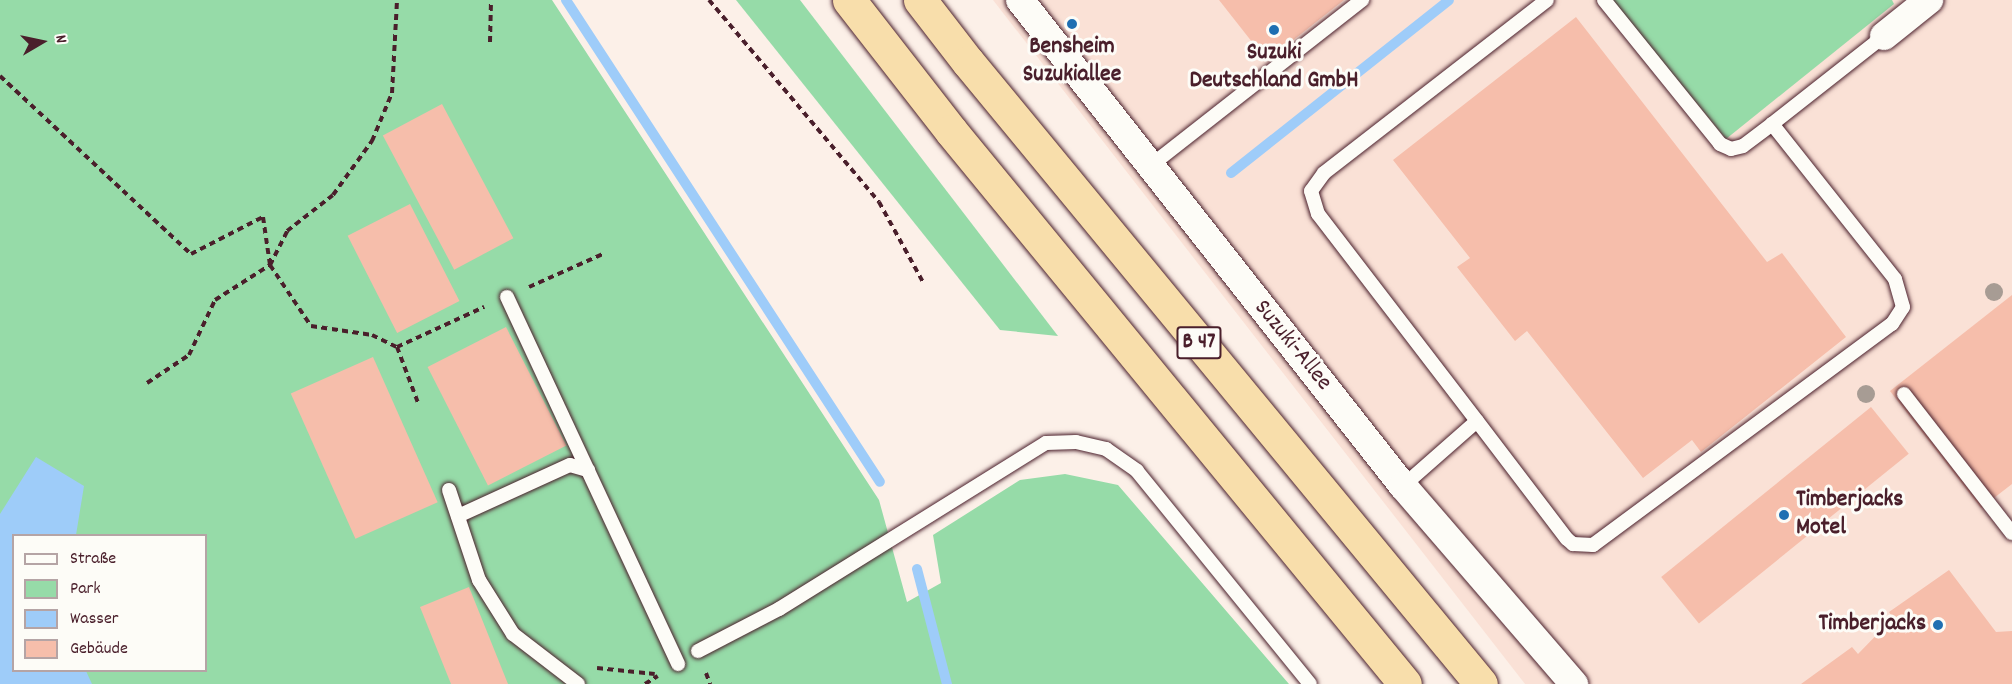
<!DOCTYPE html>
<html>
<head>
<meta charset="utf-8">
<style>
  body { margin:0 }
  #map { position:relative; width:2012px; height:684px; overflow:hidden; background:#fcf0e8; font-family:Dekko,sans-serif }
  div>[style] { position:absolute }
  .built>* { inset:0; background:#fae1d6 }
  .green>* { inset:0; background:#96dba8 }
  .water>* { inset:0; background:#9eccf9 }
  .stream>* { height:10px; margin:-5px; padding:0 5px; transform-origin:5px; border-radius:5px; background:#9eccf9 }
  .building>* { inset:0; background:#f6beab; transform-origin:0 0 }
  .path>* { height:4px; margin-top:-2px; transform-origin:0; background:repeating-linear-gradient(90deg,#4a1f2b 0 6px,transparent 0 10.5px) }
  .roads { filter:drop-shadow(0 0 2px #4a1f2b) drop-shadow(0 0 2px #4a1f2b) }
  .lane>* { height:14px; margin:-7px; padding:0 7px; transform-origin:7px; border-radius:7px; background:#fdfcf7 }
  .street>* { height:28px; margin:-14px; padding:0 14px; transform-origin:14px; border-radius:14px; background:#fdfcf7 }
  .highway>* { height:33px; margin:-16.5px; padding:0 16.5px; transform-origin:16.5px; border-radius:16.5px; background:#f8deab }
  .trees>* { width:18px; height:18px; margin:-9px; border-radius:50%; background:#a79c94 }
  .dots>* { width:16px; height:16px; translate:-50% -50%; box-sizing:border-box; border:3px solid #fdfcf7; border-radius:50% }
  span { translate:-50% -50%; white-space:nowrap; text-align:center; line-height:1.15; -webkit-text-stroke:6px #fdfcf7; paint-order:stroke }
  .shield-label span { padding:2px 4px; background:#fdfcf7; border:2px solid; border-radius:4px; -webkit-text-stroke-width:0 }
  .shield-label { font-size:22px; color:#4a1f2b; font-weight:700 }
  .poi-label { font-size:24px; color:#4a1f2b; font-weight:700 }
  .left { translate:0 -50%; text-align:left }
  .right { translate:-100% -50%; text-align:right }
  .street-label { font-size:24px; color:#4a1f2b }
  .legend { position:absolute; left:12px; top:534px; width:195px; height:138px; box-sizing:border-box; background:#fdfcf7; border:2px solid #b5a4a5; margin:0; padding:8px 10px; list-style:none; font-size:18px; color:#4a1f2b }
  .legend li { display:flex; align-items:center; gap:12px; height:30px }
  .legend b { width:30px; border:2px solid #b5a4a5 }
  .north { position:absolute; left:12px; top:12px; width:60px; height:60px; -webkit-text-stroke:4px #fdfcf7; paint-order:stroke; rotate:81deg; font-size:16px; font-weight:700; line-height:24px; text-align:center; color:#4a1f2b }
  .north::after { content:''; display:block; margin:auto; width:21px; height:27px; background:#4a1f2b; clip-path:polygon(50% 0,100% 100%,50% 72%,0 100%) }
</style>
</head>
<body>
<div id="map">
  <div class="built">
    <div style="clip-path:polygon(993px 0,2012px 0,2012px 684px,1525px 684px)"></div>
  </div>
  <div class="green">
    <div style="clip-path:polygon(evenodd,0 0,552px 0,879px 500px,907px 602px,941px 583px,933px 535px,1020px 480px,1065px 474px,1118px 485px,1289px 684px,0 684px,0 0,14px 536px,206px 536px,206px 670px,14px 670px,14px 536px)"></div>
    <div style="clip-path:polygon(736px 0,800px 0,1058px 336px,1000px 330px)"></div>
    <div style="clip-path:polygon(1612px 0,1892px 0,1894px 4px,1726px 139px)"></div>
  </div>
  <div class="water">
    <div style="clip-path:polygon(36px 457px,84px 486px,76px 535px,14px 536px,14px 670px,86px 671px,92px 684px,0 684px,0 514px)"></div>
  </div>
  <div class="stream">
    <div style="left:566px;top:0;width:575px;rotate:56.92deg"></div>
    <div style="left:1231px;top:173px;width:278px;rotate:-38.4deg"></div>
    <div style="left:917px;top:569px;width:119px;rotate:75.4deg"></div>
  </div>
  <div class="building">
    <div style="clip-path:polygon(1219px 0,1344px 0,1267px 61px)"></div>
    <div style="clip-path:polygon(1576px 17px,1767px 262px,1782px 253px,1846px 337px,1701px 452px,1692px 440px,1643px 478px,1527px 331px,1515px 341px,1457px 267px,1470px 258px,1393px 160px)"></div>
    <div style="left:442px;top:104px;width:152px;height:67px;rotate:62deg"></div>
    <div style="left:410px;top:204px;width:109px;height:70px;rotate:63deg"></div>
    <div style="clip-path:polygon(2012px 295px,2012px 484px,1981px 508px,1890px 391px)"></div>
    <div style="left:506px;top:327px;width:133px;height:88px;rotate:63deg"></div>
    <div style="left:373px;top:357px;width:159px;height:90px;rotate:66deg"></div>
    <div style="left:1871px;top:407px;width:60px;height:270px;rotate:51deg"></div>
    <div style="clip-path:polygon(1949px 570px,1996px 632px,2012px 631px,2012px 684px,1801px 684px,1852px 647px,1858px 654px,1893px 618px,1889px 612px)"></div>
    <div style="clip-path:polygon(469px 587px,508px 684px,451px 684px,420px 607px)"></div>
  </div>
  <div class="path">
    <div style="left:709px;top:0;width:264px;rotate:49.9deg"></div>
    <div style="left:879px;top:202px;width:94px;rotate:61.2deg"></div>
    <div style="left:490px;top:42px;width:42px;rotate:-88.6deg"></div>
    <div style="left:0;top:76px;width:261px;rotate:43deg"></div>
    <div style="left:191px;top:254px;width:81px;rotate:-27.2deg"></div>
    <div style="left:263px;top:217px;width:49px;rotate:81.7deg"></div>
    <div style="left:270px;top:265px;width:73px;rotate:56.1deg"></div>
    <div style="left:311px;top:326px;width:62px;rotate:8.4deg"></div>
    <div style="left:372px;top:335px;width:28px;rotate:26deg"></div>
    <div style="left:397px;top:347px;width:60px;rotate:69.4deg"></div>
    <div style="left:529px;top:287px;width:83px;rotate:-24.1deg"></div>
    <div style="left:397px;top:347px;width:96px;rotate:-24.7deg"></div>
    <div style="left:147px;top:383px;width:50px;rotate:-33.7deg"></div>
    <div style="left:189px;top:355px;width:61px;rotate:-64.7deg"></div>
    <div style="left:215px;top:300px;width:65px;rotate:-32.5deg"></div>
    <div style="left:270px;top:265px;width:38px;rotate:-63deg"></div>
    <div style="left:287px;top:231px;width:58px;rotate:-38deg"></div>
    <div style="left:333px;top:195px;width:67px;rotate:-54.2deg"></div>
    <div style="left:372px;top:141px;width:52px;rotate:-67.4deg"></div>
    <div style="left:392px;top:93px;width:93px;rotate:-86.9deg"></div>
    <div style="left:597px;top:668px;width:58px;rotate:5.9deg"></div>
    <div style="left:706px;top:673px;width:12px;rotate:70deg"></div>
    <div style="left:645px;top:684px;width:15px;rotate:-32deg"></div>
  </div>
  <div class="roads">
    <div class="lane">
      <div style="left:1604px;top:0;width:185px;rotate:51.1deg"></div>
      <div style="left:1720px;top:144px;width:12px;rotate:24deg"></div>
      <div style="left:1731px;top:149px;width:12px;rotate:-14deg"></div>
      <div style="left:1743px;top:146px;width:36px;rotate:-37deg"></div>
      <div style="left:1149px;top:167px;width:271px;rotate:-38.1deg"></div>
      <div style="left:507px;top:297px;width:405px;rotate:65deg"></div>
      <div style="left:1904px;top:394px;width:176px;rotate:52.2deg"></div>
      <div style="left:1477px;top:421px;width:261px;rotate:-127.5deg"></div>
      <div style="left:1318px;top:214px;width:24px;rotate:-107deg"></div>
      <div style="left:1311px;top:191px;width:22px;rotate:-54deg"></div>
      <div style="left:1324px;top:173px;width:282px;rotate:-37.8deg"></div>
      <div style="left:1403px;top:486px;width:98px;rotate:-41.3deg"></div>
      <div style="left:1477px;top:421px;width:148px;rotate:52.7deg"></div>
      <div style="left:1567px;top:539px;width:8px;rotate:40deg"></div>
      <div style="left:1573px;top:544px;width:20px;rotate:3deg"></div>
      <div style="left:1593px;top:545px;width:372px;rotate:-36.5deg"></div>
      <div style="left:1892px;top:324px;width:20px;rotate:-57deg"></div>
      <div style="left:1903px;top:307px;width:29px;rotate:-106deg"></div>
      <div style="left:1895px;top:279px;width:198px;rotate:-128.4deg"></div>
      <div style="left:1772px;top:124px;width:142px;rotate:-38.2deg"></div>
      <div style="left:449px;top:490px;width:95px;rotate:71.6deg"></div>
      <div style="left:479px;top:580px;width:64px;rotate:57.8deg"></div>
      <div style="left:513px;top:634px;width:82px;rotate:37.6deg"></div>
      <div style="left:458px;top:516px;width:123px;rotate:-24.5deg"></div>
      <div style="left:570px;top:465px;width:19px;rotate:16deg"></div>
      <div style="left:698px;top:651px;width:91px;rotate:-27.4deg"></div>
      <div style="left:779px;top:609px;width:314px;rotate:-31.9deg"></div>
      <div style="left:1046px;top:443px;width:30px;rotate:-2deg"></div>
      <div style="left:1076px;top:442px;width:31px;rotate:13deg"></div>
      <div style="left:1106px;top:449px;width:38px;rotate:35deg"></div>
      <div style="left:1137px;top:471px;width:274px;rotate:50.9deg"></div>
    </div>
    <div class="street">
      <div style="left:1020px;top:0;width:619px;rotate:51.76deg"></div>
      <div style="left:1403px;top:486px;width:262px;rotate:49.2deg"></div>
      <div style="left:1884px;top:36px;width:58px;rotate:-38.7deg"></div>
    </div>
    <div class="highway">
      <div style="left:849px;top:0;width:166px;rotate:52.1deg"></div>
      <div style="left:951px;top:131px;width:715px;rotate:50.61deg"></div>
      <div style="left:920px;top:0;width:78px;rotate:52.3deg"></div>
      <div style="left:968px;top:62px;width:806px;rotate:50.49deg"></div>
    </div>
  </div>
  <div class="trees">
    <div style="left:1994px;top:292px"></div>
    <div style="left:1866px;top:394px"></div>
  </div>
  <div class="dots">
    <div style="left:1072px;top:24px;background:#1f6fb2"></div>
    <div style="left:1274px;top:30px;background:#1f6fb2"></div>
    <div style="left:1784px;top:515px;background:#1f6fb2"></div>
    <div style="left:1938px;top:625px;background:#1f6fb2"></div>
  </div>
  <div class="shield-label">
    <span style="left:1199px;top:343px">B 47</span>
  </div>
  <div class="poi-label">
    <span style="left:1072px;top:62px">Bensheim<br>Suzukiallee</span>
    <span style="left:1274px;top:68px">Suzuki<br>Deutschland GmbH</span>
    <span class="left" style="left:1796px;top:515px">Timberjacks<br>Motel</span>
    <span class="right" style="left:1926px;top:625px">Timberjacks</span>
  </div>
  <div class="street-label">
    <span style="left:1292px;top:346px;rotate:51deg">Suzuki-Allee</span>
  </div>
  <ul class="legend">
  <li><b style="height:8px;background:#fdfcf7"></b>Straße</li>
  <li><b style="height:16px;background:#96dba8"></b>Park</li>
  <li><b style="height:16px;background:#9eccf9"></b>Wasser</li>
  <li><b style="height:16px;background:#f6beab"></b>Gebäude</li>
  </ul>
  <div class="north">N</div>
</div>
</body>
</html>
